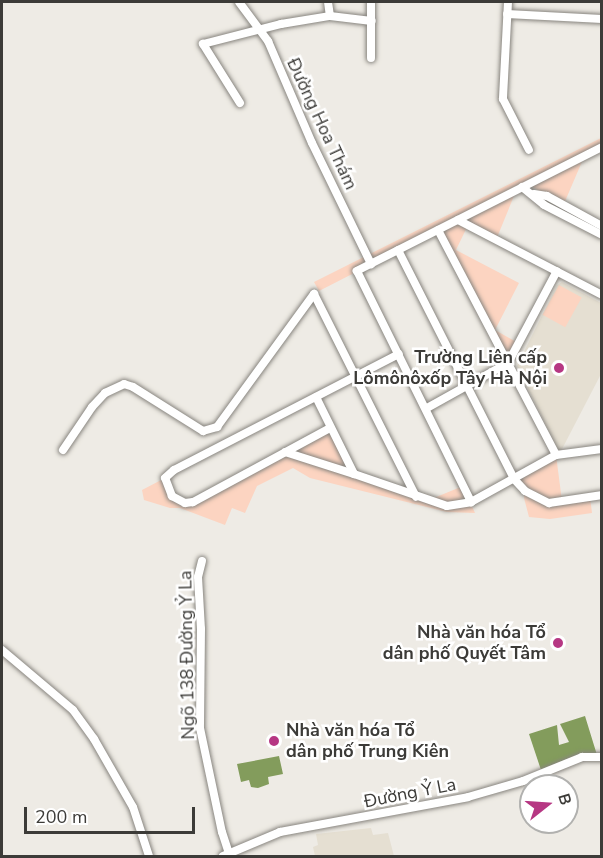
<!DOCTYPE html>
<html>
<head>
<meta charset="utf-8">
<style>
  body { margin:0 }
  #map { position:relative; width:603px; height:858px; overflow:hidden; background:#eeebe5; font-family:"Nunito Sans",sans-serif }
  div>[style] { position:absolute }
  .built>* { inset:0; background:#e5dfd2 }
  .green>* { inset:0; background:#fcd4c1; transform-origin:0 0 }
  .water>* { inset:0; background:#839c5c }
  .roads { filter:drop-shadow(0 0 2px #88857f) drop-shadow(0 0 2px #88857f) }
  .minor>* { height:8px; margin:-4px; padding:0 4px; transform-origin:4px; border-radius:4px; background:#fff }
  .dots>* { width:16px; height:16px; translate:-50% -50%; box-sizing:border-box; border:3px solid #fff; border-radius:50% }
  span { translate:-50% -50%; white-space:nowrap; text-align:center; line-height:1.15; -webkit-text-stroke:5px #fff; paint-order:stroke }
  .street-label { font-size:18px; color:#3c3b38 }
  .poi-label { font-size:18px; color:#3c3b38; font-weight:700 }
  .right { translate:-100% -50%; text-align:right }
  .left { translate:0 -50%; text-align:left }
  .frame { position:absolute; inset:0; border:3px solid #3c3b38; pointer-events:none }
  .north { position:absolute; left:519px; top:774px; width:60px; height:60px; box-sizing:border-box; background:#fff; border:2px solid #b1b1af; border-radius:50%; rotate:73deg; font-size:16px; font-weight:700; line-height:24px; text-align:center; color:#3c3b38 }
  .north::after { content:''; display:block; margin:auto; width:21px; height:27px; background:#b63783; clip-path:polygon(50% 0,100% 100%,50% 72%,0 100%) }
  .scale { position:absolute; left:24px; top:807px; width:171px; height:27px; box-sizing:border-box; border:3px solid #3c3b38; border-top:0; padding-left:8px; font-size:18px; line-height:21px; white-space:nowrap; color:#3c3b38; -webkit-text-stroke:4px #fff; paint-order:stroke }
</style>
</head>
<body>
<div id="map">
  <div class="built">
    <div style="clip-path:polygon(562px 282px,601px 303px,601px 374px,561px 451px,557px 448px,517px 366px,557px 285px)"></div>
    <div style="clip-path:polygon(371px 828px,373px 835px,388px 833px,394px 856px,315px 856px,313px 847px,318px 845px,316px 834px)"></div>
  </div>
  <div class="green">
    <div style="clip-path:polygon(601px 138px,601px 146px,584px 157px,563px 206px,528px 184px,319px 291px,314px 282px)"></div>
    <div style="clip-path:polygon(516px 191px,496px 240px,460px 220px)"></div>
    <div style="clip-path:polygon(458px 221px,468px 225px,456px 250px,519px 283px,495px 330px,518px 343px,508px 362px,439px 230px)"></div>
    <div style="left:559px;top:285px;width:26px;height:34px;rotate:29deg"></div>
    <div style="clip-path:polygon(330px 428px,354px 474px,285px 452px)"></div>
    <div style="clip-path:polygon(285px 455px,429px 500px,463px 486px,475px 513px,447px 512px,310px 478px,293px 468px,257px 486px,245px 513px,232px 508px,225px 525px,180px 508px,170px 508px,144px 500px,142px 490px,165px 478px,170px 497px,184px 505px)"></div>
    <div style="clip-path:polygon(556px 455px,562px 501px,549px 503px,526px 490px,515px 479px)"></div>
    <div style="clip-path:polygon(525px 491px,549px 504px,590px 497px,592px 513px,550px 519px,529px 517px,524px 498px)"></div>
  </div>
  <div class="water">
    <div style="clip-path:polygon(585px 716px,597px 755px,542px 773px,529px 734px,557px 725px,559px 745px,569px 742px,560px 724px)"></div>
    <div style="clip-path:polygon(279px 756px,283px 774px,268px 777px,269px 784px,258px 788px,251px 787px,249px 780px,241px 782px,237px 764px)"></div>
  </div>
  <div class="roads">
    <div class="minor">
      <div style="left:239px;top:2px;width:49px;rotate:53.4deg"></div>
      <div style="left:268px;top:41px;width:111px;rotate:66.7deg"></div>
      <div style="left:312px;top:143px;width:135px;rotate:64deg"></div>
      <div style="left:328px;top:2px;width:14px;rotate:82deg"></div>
      <div style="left:371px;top:2px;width:56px;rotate:90deg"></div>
      <div style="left:508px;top:2px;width:97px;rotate:93deg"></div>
      <div style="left:503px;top:99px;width:57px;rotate:63deg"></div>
      <div style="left:507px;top:14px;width:95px;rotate:3deg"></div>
      <div style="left:240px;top:103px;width:70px;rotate:-122.1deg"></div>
      <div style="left:203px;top:44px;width:81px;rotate:-14.4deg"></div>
      <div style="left:281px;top:24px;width:50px;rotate:-9.3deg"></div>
      <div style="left:330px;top:16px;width:42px;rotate:6.8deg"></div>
      <div style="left:602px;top:147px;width:275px;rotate:153.2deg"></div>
      <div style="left:357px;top:271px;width:258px;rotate:63.7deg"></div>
      <div style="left:471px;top:502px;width:97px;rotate:-28.9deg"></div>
      <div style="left:556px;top:455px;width:46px;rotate:-7.4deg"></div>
      <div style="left:522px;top:187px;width:28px;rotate:39deg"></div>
      <div style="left:544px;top:205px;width:65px;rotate:27.3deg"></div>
      <div style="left:534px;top:194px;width:13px;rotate:9deg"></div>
      <div style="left:547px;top:196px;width:63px;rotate:28.6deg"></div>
      <div style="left:458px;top:220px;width:162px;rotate:27.5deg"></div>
      <div style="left:438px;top:230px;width:254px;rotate:62.3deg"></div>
      <div style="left:398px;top:250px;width:257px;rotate:63.1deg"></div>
      <div style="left:514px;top:479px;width:16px;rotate:47deg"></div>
      <div style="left:525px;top:491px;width:27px;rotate:27deg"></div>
      <div style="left:549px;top:503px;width:54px;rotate:-8.6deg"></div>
      <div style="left:316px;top:397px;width:86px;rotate:63.7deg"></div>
      <div style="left:354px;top:474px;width:98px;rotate:19deg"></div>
      <div style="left:447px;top:506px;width:24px;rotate:-9deg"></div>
      <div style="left:427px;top:408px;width:93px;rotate:-29.1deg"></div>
      <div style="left:508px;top:363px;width:104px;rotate:-62deg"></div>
      <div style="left:330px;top:428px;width:156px;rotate:151.6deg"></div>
      <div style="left:193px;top:502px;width:8px;rotate:173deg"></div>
      <div style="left:185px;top:503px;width:15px;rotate:-152deg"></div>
      <div style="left:172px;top:496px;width:19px;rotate:-111deg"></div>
      <div style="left:165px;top:478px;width:12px;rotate:-42deg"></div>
      <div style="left:174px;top:470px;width:253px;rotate:-27.3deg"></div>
      <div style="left:63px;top:450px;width:52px;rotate:-56deg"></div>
      <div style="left:92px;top:407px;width:19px;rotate:-47deg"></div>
      <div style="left:105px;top:393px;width:21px;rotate:-25deg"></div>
      <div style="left:124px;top:384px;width:9px;rotate:18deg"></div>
      <div style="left:133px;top:387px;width:83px;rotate:32.2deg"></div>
      <div style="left:203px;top:431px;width:15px;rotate:-16deg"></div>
      <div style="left:217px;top:427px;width:165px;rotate:-53.9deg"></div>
      <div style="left:314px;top:294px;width:227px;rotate:63.3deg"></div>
      <div style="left:285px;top:452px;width:72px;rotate:17.7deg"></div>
      <div style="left:202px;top:561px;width:16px;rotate:104deg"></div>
      <div style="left:198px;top:577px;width:52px;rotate:86.7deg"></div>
      <div style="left:201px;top:629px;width:99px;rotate:90.6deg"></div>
      <div style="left:200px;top:728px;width:106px;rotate:78.1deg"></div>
      <div style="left:222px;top:832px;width:25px;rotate:72deg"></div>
      <div style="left:2px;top:650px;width:93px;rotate:40.2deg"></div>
      <div style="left:73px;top:710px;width:36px;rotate:54deg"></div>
      <div style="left:94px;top:739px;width:78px;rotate:60.2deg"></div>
      <div style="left:133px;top:807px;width:52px;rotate:71.9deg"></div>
      <div style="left:223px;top:856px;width:62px;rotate:-22.8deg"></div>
      <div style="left:280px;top:832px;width:191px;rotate:-10.5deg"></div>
      <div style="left:468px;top:797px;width:57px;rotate:-16.2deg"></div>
      <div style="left:523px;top:781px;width:64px;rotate:-22.1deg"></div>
      <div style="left:582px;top:757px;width:20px"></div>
    </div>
  </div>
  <div class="dots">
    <div style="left:559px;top:368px;background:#b63783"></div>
    <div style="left:558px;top:643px;background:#b63783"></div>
    <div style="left:274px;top:741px;background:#b63783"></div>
  </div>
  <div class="street-label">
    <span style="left:322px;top:124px;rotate:65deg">Đường Hoa Thám</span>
    <span style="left:187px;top:655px;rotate:-91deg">Ngõ 138 Đường Ỷ La</span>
    <span style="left:410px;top:793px;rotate:-11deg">Đường Ỷ La</span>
  </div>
  <div class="poi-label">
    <span class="right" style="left:547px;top:368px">Trường Liên cấp<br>Lômônôxốp Tây Hà Nội</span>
    <span class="right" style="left:546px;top:643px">Nhà văn hóa Tổ<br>dân phố Quyết Tâm</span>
    <span class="left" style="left:286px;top:741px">Nhà văn hóa Tổ<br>dân phố Trung Kiên</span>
  </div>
  <div class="frame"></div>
  <div class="north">B</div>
  <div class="scale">200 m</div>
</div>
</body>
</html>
